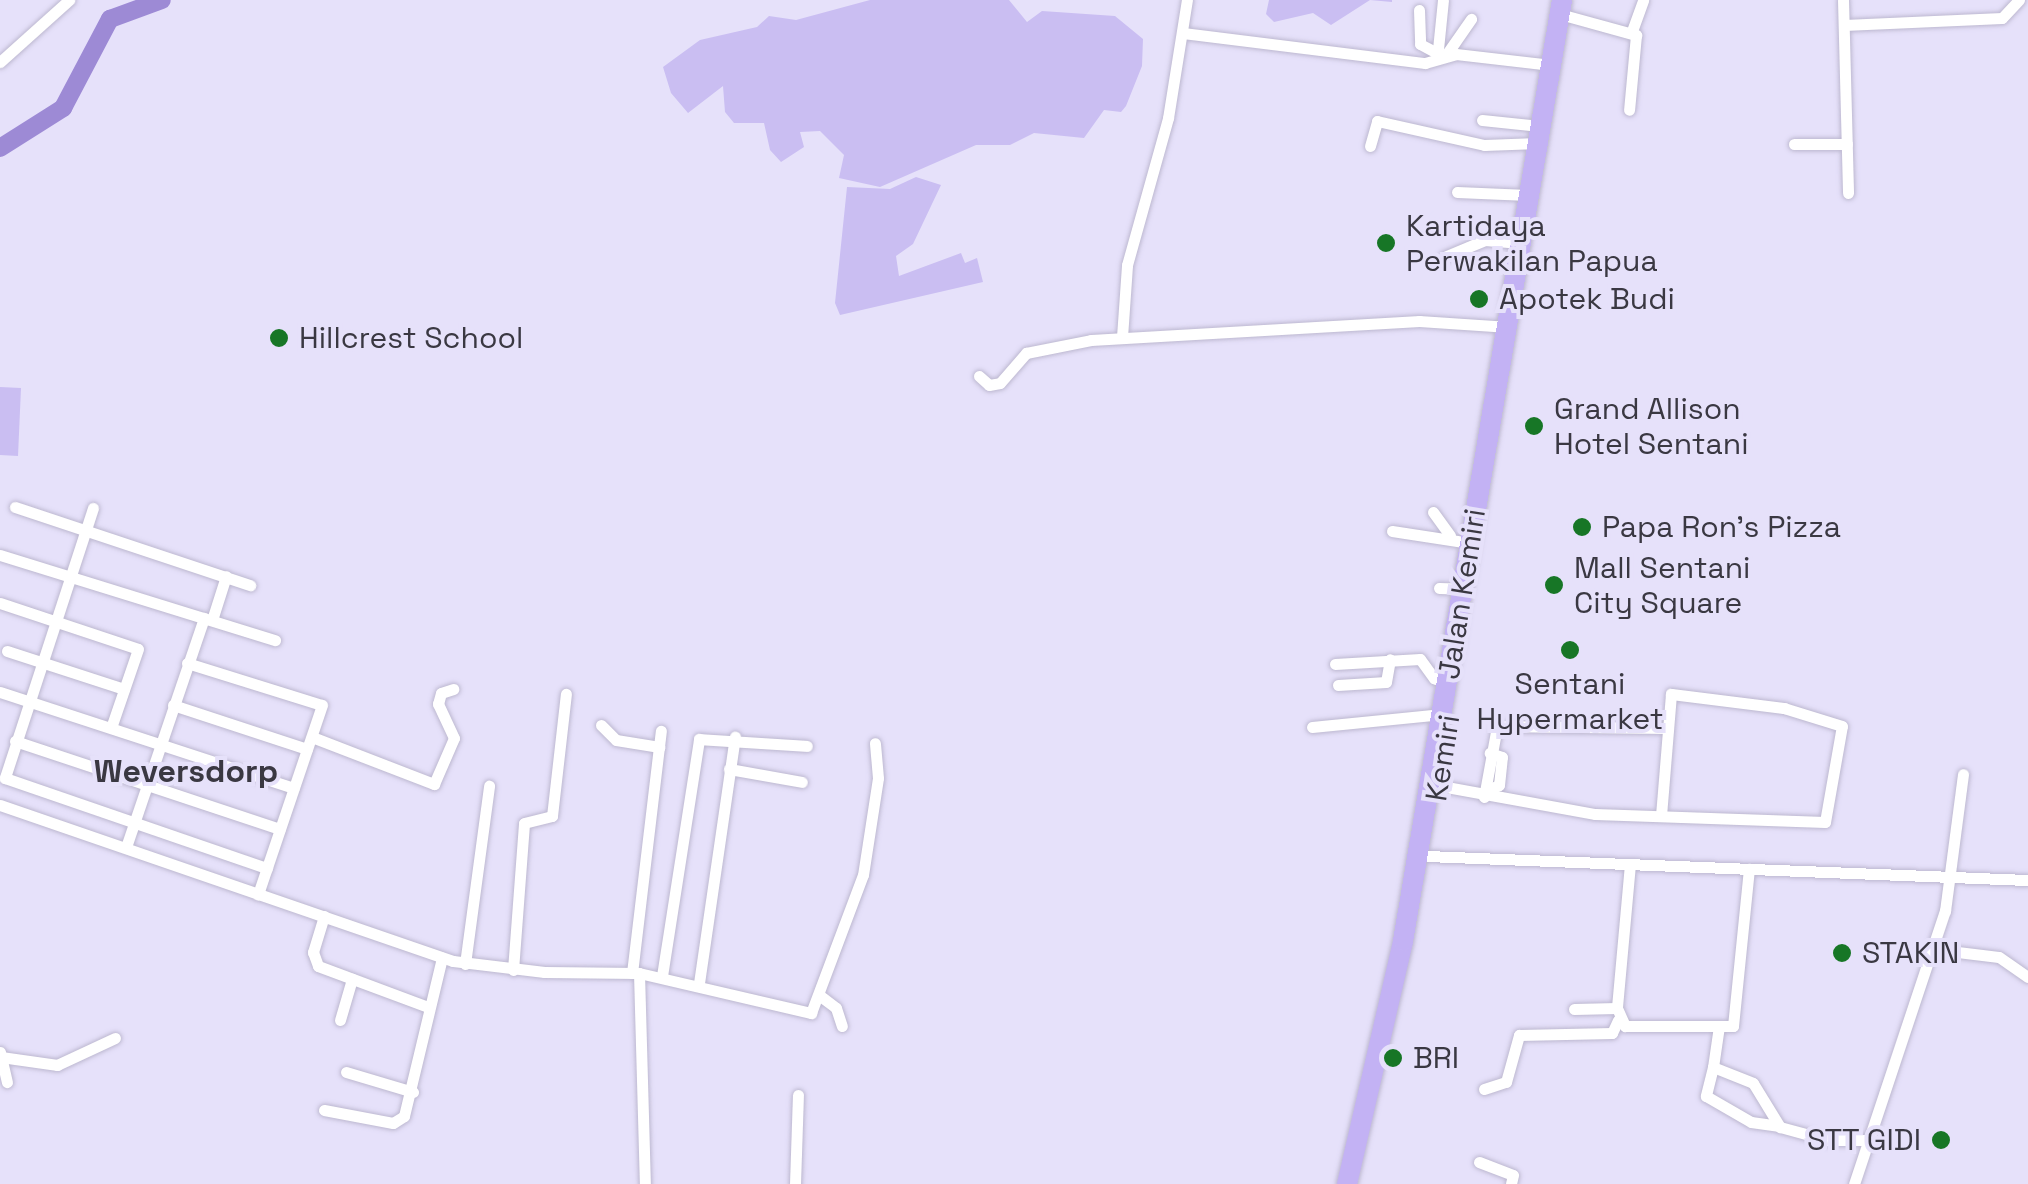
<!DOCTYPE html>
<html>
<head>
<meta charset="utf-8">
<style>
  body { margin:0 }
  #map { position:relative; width:2028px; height:1184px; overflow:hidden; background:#e6e1fa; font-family:"Space Grotesk",sans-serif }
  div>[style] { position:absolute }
  .green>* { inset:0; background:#cabef2 }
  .river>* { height:18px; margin:-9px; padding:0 9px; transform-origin:9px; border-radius:9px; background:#9d8ad5 }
  .roads { filter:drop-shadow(0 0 2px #bdb8d0) drop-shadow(0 0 2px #bdb8d0) }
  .minor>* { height:11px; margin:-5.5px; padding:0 5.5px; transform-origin:5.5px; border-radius:5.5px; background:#fff }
  .trunk>* { height:20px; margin:-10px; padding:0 10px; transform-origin:10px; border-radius:10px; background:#c3b2f4 }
  .dots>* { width:28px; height:28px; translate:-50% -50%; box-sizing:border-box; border:5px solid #e6e1fa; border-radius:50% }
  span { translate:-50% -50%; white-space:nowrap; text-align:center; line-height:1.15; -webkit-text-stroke:8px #e6e1fa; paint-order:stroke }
  .poi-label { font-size:30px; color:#3a3842 }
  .left { translate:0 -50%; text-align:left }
  .right { translate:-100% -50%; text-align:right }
  .street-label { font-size:30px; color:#3a3842 }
  .neighbourhood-label { font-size:32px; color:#3a3842; font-weight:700 }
</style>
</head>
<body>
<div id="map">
  <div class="green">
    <div style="clip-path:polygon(870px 0,1009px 0,1027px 22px,1042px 11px,1115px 16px,1143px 39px,1142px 66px,1126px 106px,1121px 112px,1104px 110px,1084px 138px,1034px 133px,1010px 145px,976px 145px,880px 187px,839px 178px,844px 155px,820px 131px,800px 132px,804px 147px,781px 162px,770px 150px,764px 123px,734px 123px,725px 112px,723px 86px,688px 113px,671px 93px,663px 67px,700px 40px,757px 27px,769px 16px,796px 20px)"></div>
    <div style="clip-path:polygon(1269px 0,1392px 0,1392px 2px,1370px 0,1331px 25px,1313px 13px,1274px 22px,1266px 14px)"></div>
    <div style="clip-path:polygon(916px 177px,941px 185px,913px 244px,896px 256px,899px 276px,961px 253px,965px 263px,977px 258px,983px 282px,840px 315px,835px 303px,847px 187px,890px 189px)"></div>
    <div style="clip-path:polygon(0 387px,21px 388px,18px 456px,0 455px)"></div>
  </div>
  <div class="river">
    <div style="left:0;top:148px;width:75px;rotate:-32.4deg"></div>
    <div style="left:63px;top:108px;width:101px;rotate:-62.2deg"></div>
    <div style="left:110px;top:19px;width:55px;rotate:-20.1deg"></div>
  </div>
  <div class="roads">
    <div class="minor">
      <div style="left:1843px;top:0;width:193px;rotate:88.5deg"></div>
      <div style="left:1419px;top:10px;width:34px;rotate:88deg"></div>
      <div style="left:1420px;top:44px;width:19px;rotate:28deg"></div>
      <div style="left:1567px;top:16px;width:72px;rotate:15.4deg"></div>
      <div style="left:1636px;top:35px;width:75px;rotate:95.3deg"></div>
      <div style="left:1844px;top:25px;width:158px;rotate:-2.5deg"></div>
      <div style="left:2002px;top:18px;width:25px;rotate:-47deg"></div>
      <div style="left:1632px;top:31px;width:33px;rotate:-70deg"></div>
      <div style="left:1183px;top:33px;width:244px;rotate:7.1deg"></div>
      <div style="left:1425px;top:63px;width:32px;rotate:-16deg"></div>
      <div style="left:1456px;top:54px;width:96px;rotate:6.6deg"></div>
      <div style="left:1446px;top:55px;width:44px;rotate:-55.2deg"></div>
      <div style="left:1437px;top:59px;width:59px;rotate:-84.2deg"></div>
      <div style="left:0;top:62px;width:93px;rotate:-41.9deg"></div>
      <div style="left:1482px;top:120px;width:58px;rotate:5.9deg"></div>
      <div style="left:1794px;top:144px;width:53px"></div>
      <div style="left:1370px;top:146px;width:26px;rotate:-74deg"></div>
      <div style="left:1377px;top:121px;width:110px;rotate:12.6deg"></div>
      <div style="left:1484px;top:145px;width:54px;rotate:-2.1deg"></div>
      <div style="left:1457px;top:192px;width:71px;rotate:2.4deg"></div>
      <div style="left:1444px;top:257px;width:44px;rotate:-22.5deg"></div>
      <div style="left:1485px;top:240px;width:35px;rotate:5deg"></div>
      <div style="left:1122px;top:337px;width:72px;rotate:-86deg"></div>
      <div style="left:1127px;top:265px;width:153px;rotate:-74.4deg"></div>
      <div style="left:1168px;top:118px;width:120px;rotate:-80.9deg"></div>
      <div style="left:979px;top:376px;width:13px;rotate:42deg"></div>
      <div style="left:989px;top:385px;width:11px;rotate:-10deg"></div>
      <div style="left:1000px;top:383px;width:40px;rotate:-49deg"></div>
      <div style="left:1026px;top:353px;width:66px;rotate:-11.3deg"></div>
      <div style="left:1091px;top:340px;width:329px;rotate:-3.3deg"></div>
      <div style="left:1419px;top:321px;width:90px;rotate:3.8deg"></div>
      <div style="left:15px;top:507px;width:248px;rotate:18.4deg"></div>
      <div style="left:93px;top:508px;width:284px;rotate:108.1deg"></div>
      <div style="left:5px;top:778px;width:277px;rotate:19deg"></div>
      <div style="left:1433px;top:512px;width:29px;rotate:54deg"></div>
      <div style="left:1392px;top:531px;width:79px;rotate:8.7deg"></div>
      <div style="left:0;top:555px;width:288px;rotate:17.2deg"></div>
      <div style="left:1439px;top:588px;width:24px;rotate:2deg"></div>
      <div style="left:0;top:603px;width:145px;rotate:18.4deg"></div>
      <div style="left:138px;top:649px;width:83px;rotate:108.9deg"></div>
      <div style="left:212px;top:620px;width:46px;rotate:-72.3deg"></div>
      <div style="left:7px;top:651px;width:123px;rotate:18deg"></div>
      <div style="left:187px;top:663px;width:141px;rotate:17.3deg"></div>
      <div style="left:322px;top:705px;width:200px;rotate:108.7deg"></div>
      <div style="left:1335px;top:664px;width:85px;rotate:-3.4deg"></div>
      <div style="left:1420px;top:659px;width:24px;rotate:54deg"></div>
      <div style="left:1434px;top:678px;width:14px;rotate:21deg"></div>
      <div style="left:1338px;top:685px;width:48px;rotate:-3.6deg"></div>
      <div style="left:1386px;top:682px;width:23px;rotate:-80deg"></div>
      <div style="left:0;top:692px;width:309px;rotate:18.1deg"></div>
      <div style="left:173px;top:705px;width:141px;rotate:18.2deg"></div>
      <div style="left:601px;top:725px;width:21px;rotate:45deg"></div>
      <div style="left:616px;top:740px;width:44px;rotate:9.2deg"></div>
      <div style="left:1312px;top:727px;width:131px;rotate:-5.7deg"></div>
      <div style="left:312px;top:737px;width:131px;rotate:21.1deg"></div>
      <div style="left:434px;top:784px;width:50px;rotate:-66.5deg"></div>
      <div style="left:454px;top:738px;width:38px;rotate:-115deg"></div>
      <div style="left:438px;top:704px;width:11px;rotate:-75deg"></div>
      <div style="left:441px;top:693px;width:13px;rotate:-18deg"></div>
      <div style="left:15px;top:741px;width:279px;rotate:18.4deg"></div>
      <div style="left:729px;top:769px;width:74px;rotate:10.1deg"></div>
      <div style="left:1430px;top:784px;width:168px;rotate:10.3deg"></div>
      <div style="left:1595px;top:814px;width:230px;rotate:2deg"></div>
      <div style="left:1825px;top:822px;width:97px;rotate:-80deg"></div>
      <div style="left:1842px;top:726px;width:61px;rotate:-162.8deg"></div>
      <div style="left:1784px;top:708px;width:114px;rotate:-172.9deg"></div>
      <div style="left:1671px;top:694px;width:122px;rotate:94.7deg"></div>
      <div style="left:1485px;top:791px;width:15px;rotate:-23deg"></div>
      <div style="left:1499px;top:785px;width:28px;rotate:-84deg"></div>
      <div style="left:1502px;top:757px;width:13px;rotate:-162deg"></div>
      <div style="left:1484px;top:797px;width:72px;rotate:-79.6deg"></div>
      <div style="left:1497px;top:726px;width:167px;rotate:0.7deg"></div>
      <div style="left:0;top:805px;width:479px;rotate:19deg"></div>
      <div style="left:453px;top:961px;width:92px;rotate:6.9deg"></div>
      <div style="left:544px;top:972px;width:95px;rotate:0.6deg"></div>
      <div style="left:639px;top:973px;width:211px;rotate:88.4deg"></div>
      <div style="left:126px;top:847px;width:242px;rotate:-71.2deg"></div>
      <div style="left:1427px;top:856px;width:601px;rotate:2.29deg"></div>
      <div style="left:1630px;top:864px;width:145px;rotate:95.2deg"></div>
      <div style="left:1617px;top:1008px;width:20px;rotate:66deg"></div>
      <div style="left:1625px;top:1026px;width:108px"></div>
      <div style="left:1733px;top:1026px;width:158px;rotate:-84.2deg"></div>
      <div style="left:324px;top:916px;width:38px;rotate:107deg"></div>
      <div style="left:313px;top:952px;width:15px;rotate:70deg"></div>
      <div style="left:318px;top:966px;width:117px;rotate:20.4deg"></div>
      <div style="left:1933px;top:949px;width:66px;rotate:6.9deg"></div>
      <div style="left:1999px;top:957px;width:35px;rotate:35deg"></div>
      <div style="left:465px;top:964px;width:180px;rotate:-82.3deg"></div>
      <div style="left:513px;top:970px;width:147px;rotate:-85.7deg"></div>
      <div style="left:524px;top:823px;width:29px;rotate:-14deg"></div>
      <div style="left:552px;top:816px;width:123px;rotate:-83.5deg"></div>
      <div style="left:632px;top:973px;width:244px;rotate:-83.2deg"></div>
      <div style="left:639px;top:973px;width:177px;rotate:13.1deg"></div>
      <div style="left:811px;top:1013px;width:147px;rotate:-69.4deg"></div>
      <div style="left:863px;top:875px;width:98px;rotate:-81.2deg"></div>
      <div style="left:878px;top:778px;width:35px;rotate:-95deg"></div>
      <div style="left:662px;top:976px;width:240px;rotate:-81.1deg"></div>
      <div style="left:699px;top:739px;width:108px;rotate:3.7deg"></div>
      <div style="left:699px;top:983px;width:249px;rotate:-81.7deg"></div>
      <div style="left:819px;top:995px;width:21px;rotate:37deg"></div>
      <div style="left:836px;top:1008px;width:19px;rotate:72deg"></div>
      <div style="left:1574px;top:1009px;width:43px;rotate:-1.3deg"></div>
      <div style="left:340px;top:1020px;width:43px;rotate:-73.7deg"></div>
      <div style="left:1719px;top:1026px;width:41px;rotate:98.3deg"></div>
      <div style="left:1713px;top:1067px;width:43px;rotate:21.8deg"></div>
      <div style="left:1753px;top:1083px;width:52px;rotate:58.5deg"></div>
      <div style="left:1780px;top:1127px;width:50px;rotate:15.2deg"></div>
      <div style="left:1828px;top:1140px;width:40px"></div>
      <div style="left:0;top:1052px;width:31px;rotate:77deg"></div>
      <div style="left:1px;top:1057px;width:57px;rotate:8.1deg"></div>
      <div style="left:57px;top:1065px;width:64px;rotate:-25deg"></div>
      <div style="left:1713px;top:1067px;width:30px;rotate:104deg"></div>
      <div style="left:1706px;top:1096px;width:52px;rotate:30deg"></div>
      <div style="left:1751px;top:1122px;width:27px;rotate:8deg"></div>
      <div style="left:346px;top:1072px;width:70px;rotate:16.6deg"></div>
      <div style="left:1484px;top:1089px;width:23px;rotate:-18deg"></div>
      <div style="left:1506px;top:1082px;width:49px;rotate:-74.5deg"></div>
      <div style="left:1519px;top:1035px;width:93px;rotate:-1.2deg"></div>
      <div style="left:1612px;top:1033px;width:14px;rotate:-65deg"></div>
      <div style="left:324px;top:1110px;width:70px;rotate:10.7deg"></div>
      <div style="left:393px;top:1123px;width:13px;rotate:-32deg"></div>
      <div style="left:404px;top:1116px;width:163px;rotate:-76.5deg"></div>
      <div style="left:1479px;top:1162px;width:36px;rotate:21deg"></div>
      <div style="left:1513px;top:1175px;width:9px;rotate:103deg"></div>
      <div style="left:795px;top:1184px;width:89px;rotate:-88.1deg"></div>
      <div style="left:1854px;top:1184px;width:288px;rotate:-71.6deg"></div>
      <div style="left:1945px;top:911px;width:138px;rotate:-82.5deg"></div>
    </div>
    <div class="trunk">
      <div style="left:1347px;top:1184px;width:249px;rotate:-77deg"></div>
      <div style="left:1403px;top:941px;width:954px;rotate:-80.41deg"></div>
    </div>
  </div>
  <div class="dots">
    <div style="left:1386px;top:243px;background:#177626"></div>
    <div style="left:1479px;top:299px;background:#177626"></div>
    <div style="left:279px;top:338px;background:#177626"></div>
    <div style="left:1534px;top:426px;background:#177626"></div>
    <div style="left:1582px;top:527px;background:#177626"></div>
    <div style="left:1554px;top:585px;background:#177626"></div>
    <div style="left:1570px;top:650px;background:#177626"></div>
    <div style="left:1842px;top:953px;background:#177626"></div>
    <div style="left:1393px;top:1058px;background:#177626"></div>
    <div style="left:1941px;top:1140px;background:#177626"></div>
  </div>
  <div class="poi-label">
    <span class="left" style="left:1406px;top:243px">Kartidaya<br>Perwakilan Papua</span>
    <span class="left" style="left:1499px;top:299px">Apotek Budi</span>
    <span class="left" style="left:299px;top:338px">Hillcrest School</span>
    <span class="left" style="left:1554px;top:426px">Grand Allison<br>Hotel Sentani</span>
    <span class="left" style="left:1602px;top:527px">Papa Ron's Pizza</span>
    <span class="left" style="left:1574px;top:585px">Mall Sentani<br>City Square</span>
    <span style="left:1570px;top:701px">Sentani<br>Hypermarket</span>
    <span class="left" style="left:1862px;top:953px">STAKIN</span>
    <span class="left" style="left:1413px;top:1058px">BRI</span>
    <span class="right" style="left:1921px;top:1140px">STT GIDI</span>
  </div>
  <div class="street-label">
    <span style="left:1462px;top:594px;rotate:-81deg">Jalan Kemiri</span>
    <span style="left:1443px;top:758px;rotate:-81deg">Kemiri</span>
  </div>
  <div class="neighbourhood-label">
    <span style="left:186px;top:771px">Weversdorp</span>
  </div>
</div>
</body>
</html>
